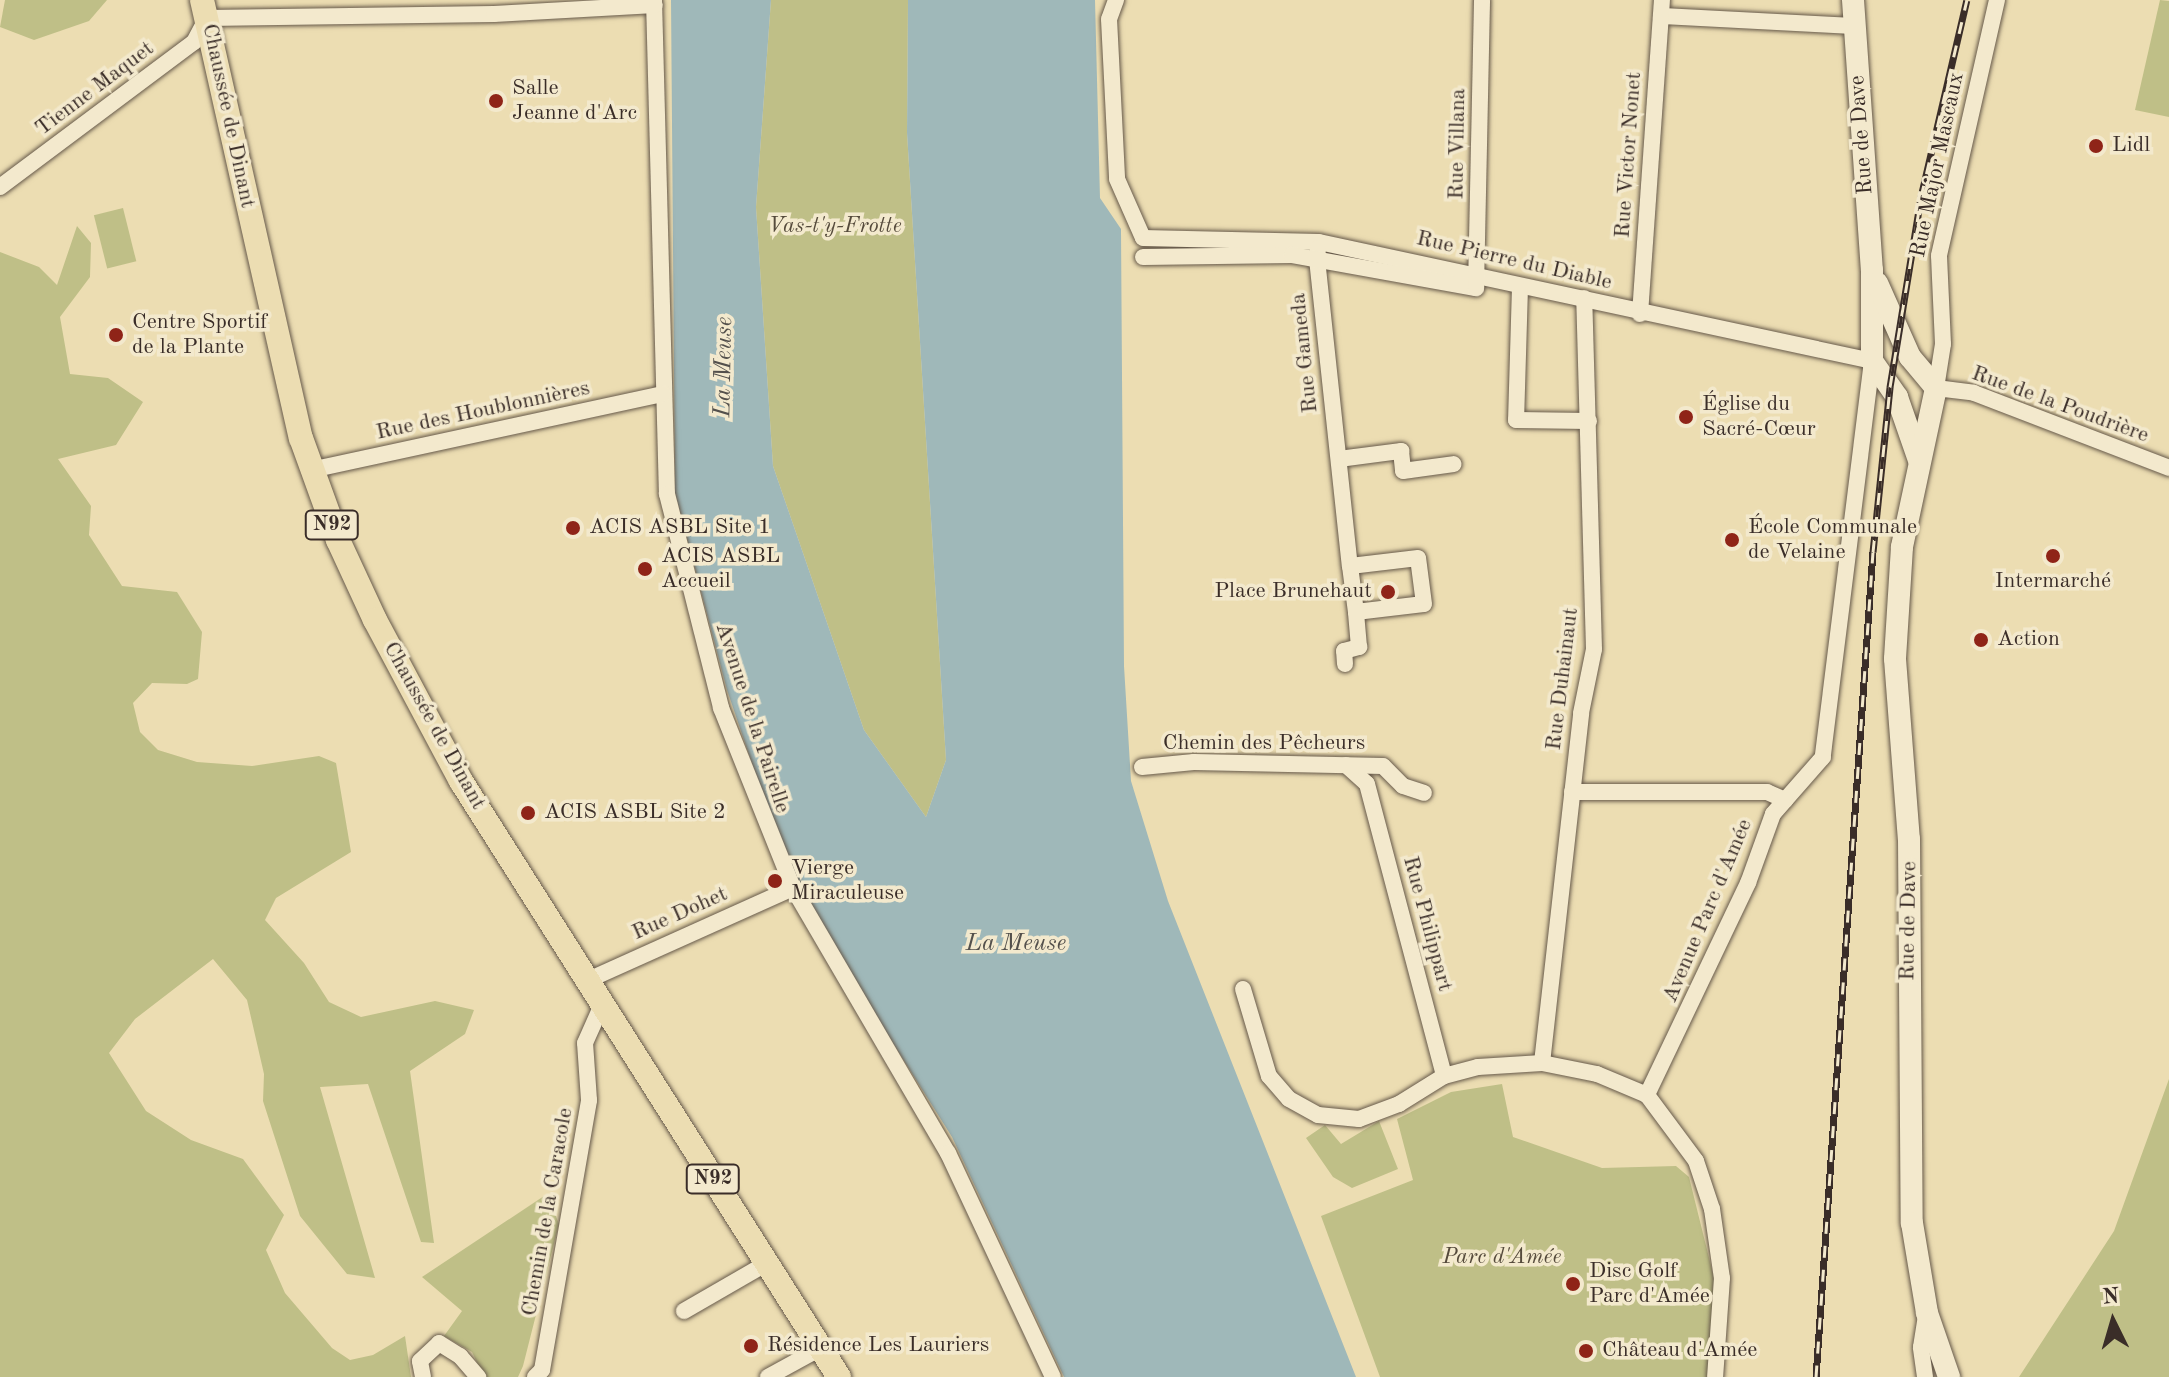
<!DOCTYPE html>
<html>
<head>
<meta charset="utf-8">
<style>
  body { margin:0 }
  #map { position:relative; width:2169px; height:1377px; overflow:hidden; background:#ecddb2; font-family:"Old Standard TT",serif }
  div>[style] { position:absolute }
  .green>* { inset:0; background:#bfbf87; transform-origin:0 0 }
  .water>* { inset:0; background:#9fb8b9 }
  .roads { filter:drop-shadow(0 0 2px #66594a) drop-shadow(0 0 2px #66594a) }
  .street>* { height:16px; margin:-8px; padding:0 8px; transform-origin:8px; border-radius:8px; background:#f3e9cd }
  .secondary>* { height:22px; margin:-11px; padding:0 11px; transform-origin:11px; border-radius:11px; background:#f3e9cd }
  .primary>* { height:24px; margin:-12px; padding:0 12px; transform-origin:12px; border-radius:12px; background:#ecddb2 }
  .rail>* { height:7px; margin-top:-3.5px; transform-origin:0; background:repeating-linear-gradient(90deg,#f3e9cd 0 12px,#3a2d28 0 24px); box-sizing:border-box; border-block:2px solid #3a2d28 }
  .dots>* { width:22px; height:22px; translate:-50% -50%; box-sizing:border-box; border:4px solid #f3e9cd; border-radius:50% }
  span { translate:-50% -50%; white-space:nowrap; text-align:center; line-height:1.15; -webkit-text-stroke:7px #f3e9cd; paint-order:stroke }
  .shield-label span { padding:2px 6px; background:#f3e9cd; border:2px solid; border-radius:6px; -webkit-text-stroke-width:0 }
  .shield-label { font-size:20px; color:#3a2d28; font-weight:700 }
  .poi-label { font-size:22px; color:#3a2d28 }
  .left { translate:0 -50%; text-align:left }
  .right { translate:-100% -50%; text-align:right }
  .street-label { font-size:22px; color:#3a2d28 }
  .park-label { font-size:22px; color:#554a3b; font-style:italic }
  .water-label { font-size:24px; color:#53504c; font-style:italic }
  .north { position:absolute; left:2073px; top:1281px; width:80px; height:80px; -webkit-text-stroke:6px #f3e9cd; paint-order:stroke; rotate:355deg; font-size:22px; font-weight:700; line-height:32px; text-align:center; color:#3a2d28 }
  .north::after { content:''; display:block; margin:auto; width:28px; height:36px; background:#3a2d28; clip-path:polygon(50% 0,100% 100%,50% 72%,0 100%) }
</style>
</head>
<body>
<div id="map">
  <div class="green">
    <div style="clip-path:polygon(5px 0,107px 0,89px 21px,34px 40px,0 27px)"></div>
    <div style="clip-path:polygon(771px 0,908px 0,907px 133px,946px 760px,926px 817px,864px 730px,773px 466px,756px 207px)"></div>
    <div style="clip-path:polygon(2160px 0,2169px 1px,2169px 117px,2135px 110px)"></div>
    <div style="left:123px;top:208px;width:55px;height:30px;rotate:76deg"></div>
    <div style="clip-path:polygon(77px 226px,91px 243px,90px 277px,60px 317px,70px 374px,108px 378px,143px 402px,116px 445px,58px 459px,91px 506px,89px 535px,122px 586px,177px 592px,202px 632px,198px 679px,187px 684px,152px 683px,133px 703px,140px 732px,158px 750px,197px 762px,252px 766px,319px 756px,336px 763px,351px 852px,276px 898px,265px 920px,304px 963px,329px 1002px,361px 1017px,435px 1001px,474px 1010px,465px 1034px,410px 1071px,434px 1243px,421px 1242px,368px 1084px,320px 1087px,375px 1278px,347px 1274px,300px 1216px,263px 1101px,264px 1074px,247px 1000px,213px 959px,135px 1019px,109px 1053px,146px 1111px,191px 1140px,243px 1159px,284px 1215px,266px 1250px,285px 1293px,332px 1348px,350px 1360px,373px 1355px,405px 1336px,411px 1377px,0 1377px,0 252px,39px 267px,57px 285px)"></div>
    <div style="clip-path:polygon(2169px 1079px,2169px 1377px,2019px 1377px,2114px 1231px)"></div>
    <div style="clip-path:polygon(1502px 1084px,1513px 1137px,1602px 1168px,1676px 1166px,1689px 1177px,1714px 1278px,1710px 1377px,1380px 1377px,1321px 1216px,1413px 1180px,1397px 1119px,1451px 1092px)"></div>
    <div style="clip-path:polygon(1379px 1121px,1398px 1169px,1352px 1188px,1333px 1177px,1306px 1138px,1325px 1125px,1341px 1144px)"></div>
    <div style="clip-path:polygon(547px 1194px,559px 1224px,523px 1366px,518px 1377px,484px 1377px,472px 1352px,444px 1336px,462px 1311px,422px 1277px)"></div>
  </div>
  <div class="water">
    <div style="clip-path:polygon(671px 0,771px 0,756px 207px,773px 466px,864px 730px,926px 817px,946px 760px,907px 133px,908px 0,1095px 0,1100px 198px,1121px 229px,1124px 666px,1131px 781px,1168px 901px,1356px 1377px,1064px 1377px,952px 1137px,816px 921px,777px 837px,727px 690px,675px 493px)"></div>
  </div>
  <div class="roads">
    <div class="street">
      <div style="left:654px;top:0;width:494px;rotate:88.5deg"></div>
      <div style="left:667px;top:494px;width:221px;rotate:75.8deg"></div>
      <div style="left:721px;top:708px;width:194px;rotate:68.2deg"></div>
      <div style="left:793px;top:888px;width:307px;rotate:59.7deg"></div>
      <div style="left:948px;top:1153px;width:247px;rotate:64.9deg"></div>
      <div style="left:1116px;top:0;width:20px;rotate:110deg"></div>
      <div style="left:1109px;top:19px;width:160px;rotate:87.1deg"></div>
      <div style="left:1117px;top:179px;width:64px;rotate:66.2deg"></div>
      <div style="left:1143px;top:238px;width:176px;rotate:1.3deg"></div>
      <div style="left:1319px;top:242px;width:566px;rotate:12.14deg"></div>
      <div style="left:1872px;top:361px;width:399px;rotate:97.1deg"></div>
      <div style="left:1823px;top:757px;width:76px;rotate:131.3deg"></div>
      <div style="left:1773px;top:814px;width:73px;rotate:109.9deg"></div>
      <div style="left:1748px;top:883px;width:235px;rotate:115.5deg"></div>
      <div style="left:1997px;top:0;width:262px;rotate:102.8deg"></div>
      <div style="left:1939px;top:256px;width:88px;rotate:87.4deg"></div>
      <div style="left:1943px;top:344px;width:45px;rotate:99deg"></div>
      <div style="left:1936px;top:388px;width:38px;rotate:7deg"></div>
      <div style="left:1974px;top:393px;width:209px;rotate:21deg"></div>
      <div style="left:1661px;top:16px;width:194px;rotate:3deg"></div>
      <div style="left:0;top:187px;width:242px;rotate:-36.8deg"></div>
      <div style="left:194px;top:42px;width:27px;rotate:-62deg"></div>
      <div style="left:207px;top:18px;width:287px;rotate:-0.8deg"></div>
      <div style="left:494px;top:14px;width:161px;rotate:-3.2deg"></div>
      <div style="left:1318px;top:248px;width:11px;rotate:95deg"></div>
      <div style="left:1317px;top:259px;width:309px;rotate:83.9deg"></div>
      <div style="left:1350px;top:566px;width:46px;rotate:82.6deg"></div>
      <div style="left:1356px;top:612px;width:68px;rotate:-6.7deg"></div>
      <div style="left:1424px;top:604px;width:46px;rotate:-97.4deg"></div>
      <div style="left:1418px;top:558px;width:68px;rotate:173.3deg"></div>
      <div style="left:1143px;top:257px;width:149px;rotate:-0.8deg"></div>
      <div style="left:1292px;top:255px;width:187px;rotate:10.2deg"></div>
      <div style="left:1476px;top:288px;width:288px;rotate:-88.8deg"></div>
      <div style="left:1520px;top:287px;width:133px;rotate:91.7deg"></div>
      <div style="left:1516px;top:420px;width:73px;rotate:0.8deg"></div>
      <div style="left:1640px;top:314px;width:315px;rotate:-86deg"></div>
      <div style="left:1339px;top:459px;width:63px;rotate:-7.4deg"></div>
      <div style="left:1401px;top:451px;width:20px;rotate:84deg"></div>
      <div style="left:1403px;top:471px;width:51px;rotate:-7.8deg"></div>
      <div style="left:311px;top:470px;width:360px;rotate:-12.2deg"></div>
      <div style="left:1345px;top:664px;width:13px;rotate:-94deg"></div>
      <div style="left:1344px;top:651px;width:16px;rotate:-15deg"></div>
      <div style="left:1359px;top:647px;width:35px;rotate:-95deg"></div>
      <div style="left:1346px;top:765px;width:28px;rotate:42deg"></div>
      <div style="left:1367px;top:784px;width:302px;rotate:75.2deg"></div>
      <div style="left:1142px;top:767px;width:52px;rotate:-5.5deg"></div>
      <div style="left:1194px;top:762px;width:189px;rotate:1.2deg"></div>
      <div style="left:1383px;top:766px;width:28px;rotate:45deg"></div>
      <div style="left:1403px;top:786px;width:22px;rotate:18deg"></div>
      <div style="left:1572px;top:792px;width:195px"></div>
      <div style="left:1767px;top:792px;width:20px;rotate:24deg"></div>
      <div style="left:586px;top:981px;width:227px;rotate:-24.2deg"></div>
      <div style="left:1243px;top:989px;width:91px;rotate:73.4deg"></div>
      <div style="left:1269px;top:1076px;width:30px;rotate:49deg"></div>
      <div style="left:1289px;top:1099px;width:33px;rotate:29deg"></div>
      <div style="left:1318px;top:1115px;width:41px;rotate:5.6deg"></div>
      <div style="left:1359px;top:1119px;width:43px;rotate:-20.6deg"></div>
      <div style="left:1399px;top:1104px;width:53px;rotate:-31.9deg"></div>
      <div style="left:1444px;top:1076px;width:35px;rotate:-15deg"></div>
      <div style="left:1478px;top:1067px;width:64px;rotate:-3.6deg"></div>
      <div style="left:1542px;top:1063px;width:56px;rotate:11.3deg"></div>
      <div style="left:1597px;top:1074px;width:54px;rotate:22.8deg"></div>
      <div style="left:1647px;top:1095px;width:82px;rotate:53.4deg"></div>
      <div style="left:1696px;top:1161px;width:51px;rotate:71.6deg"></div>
      <div style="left:1712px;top:1209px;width:70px;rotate:81.8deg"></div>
      <div style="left:1722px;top:1278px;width:99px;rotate:94deg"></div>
      <div style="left:1542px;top:1063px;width:352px;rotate:-83.6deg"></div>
      <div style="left:1581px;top:713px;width:65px;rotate:-78.5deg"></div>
      <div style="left:1594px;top:649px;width:351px;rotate:-91.6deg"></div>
      <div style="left:684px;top:1311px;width:96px;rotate:-30deg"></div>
      <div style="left:423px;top:1377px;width:16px;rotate:-101deg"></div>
      <div style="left:420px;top:1361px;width:26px;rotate:-43deg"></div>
      <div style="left:439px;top:1343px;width:25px;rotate:32deg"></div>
      <div style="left:460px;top:1356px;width:28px;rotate:49deg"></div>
      <div style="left:535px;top:1377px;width:10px;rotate:-45deg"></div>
      <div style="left:542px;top:1370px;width:274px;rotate:-80.1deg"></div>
      <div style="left:589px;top:1100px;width:57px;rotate:-94deg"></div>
      <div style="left:585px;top:1043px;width:39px;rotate:-66deg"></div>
      <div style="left:768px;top:1377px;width:60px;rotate:-28.7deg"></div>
      <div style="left:1925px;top:1377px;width:30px;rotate:-98deg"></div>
      <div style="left:1921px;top:1347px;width:32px;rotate:-81deg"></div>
    </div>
    <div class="secondary">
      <div style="left:1853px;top:0;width:271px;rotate:86deg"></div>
      <div style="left:1872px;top:270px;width:91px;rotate:90deg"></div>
      <div style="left:1872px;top:361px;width:44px;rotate:55.2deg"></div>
      <div style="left:1897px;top:397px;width:67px;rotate:70.8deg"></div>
      <div style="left:1877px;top:283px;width:81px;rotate:66deg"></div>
      <div style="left:1910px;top:357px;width:40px;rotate:50deg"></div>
      <div style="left:1936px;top:388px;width:163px;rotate:102.1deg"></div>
      <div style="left:1902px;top:547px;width:112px;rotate:93.6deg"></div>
      <div style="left:1895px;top:659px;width:181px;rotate:85.6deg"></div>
      <div style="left:1909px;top:839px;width:384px;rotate:89.6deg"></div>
      <div style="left:1912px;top:1223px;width:91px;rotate:80.5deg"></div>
      <div style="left:1927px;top:1313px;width:68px;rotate:71deg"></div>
    </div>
    <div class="primary">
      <div style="left:202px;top:0;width:449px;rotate:77.3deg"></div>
      <div style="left:301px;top:438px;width:109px;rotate:70.1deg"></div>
      <div style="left:338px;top:540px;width:88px;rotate:65.2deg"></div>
      <div style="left:375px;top:620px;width:183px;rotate:61.9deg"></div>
      <div style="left:461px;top:781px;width:706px;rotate:57.62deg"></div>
    </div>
  </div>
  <div class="rail">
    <div style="left:1816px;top:1377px;width:827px;rotate:-86.05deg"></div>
    <div style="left:1873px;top:552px;width:166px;rotate:-84.1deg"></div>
    <div style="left:1890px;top:387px;width:193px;rotate:-80.7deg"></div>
    <div style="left:1921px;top:197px;width:202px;rotate:-76.9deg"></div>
  </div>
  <div class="dots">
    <div style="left:496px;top:101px;background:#8f2418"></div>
    <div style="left:2096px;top:146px;background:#8f2418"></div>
    <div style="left:116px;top:335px;background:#8f2418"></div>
    <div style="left:1686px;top:417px;background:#8f2418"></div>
    <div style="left:573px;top:528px;background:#8f2418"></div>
    <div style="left:1732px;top:540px;background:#8f2418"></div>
    <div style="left:2053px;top:556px;background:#8f2418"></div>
    <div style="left:645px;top:569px;background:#8f2418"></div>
    <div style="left:1388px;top:592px;background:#8f2418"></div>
    <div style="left:1981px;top:640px;background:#8f2418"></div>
    <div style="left:528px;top:813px;background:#8f2418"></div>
    <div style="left:775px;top:881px;background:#8f2418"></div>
    <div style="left:1573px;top:1284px;background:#8f2418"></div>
    <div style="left:751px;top:1346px;background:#8f2418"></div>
    <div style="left:1586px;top:1351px;background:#8f2418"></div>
  </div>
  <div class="shield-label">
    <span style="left:332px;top:525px">N92</span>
    <span style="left:713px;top:1179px">N92</span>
  </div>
  <div class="poi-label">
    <span class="left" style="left:512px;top:101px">Salle<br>Jeanne d'Arc</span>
    <span class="left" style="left:2112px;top:146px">Lidl</span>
    <span class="left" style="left:132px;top:335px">Centre Sportif<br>de la Plante</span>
    <span class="left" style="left:1702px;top:417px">Église du<br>Sacré-Cœur</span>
    <span class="left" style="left:1748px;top:540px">École Communale<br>de Velaine</span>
    <span class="left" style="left:589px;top:528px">ACIS ASBL Site 1</span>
    <span class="left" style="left:661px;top:569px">ACIS ASBL<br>Accueil</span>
    <span style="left:2053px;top:582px">Intermarché</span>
    <span class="right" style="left:1372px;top:592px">Place Brunehaut</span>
    <span class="left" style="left:1997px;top:640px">Action</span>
    <span class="left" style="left:544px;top:813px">ACIS ASBL Site 2</span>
    <span class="left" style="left:791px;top:881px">Vierge<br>Miraculeuse</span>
    <span class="left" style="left:1589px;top:1284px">Disc Golf<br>Parc d'Amée</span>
    <span class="left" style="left:767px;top:1346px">Résidence Les Lauriers</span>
    <span class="left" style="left:1602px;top:1351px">Château d'Amée</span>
  </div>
  <div class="street-label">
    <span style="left:95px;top:89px;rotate:-37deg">Tienne Maquet</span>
    <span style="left:228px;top:116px;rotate:78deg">Chaussée de Dinant</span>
    <span style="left:1862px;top:135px;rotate:-94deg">Rue de Dave</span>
    <span style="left:1458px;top:144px;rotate:-89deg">Rue Villana</span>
    <span style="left:1629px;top:155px;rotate:-86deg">Rue Victor Nonet</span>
    <span style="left:1938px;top:165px;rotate:-78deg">Rue Major Mascaux</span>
    <span style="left:1514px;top:261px;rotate:13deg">Rue Pierre du Diable</span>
    <span style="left:1305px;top:353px;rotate:-96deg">Rue Gameda</span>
    <span style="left:2060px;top:405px;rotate:20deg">Rue de la Poudrière</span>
    <span style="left:483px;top:411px;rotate:-12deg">Rue des Houblonnières</span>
    <span style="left:1563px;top:679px;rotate:-83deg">Rue Duhainaut</span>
    <span style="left:752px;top:718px;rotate:72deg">Avenue de la Pairelle</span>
    <span style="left:434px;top:726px;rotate:61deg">Chaussée de Dinant</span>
    <span style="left:1264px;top:744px">Chemin des Pêcheurs</span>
    <span style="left:1708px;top:911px;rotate:-67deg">Avenue Parc d'Amée</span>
    <span style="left:680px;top:914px;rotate:-24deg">Rue Dohet</span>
    <span style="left:1909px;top:921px;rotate:-89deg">Rue de Dave</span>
    <span style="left:1427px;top:924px;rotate:75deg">Rue Philippart</span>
    <span style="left:548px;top:1212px;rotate:-80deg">Chemin de la Caracole</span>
  </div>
  <div class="park-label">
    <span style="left:835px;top:227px">Vas-t'y-Frotte</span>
    <span style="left:1502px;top:1258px">Parc d'Amée</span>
  </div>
  <div class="water-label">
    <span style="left:725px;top:367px;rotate:-89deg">La Meuse</span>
    <span style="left:1016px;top:945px">La Meuse</span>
  </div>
  <div class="north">N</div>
</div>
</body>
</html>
